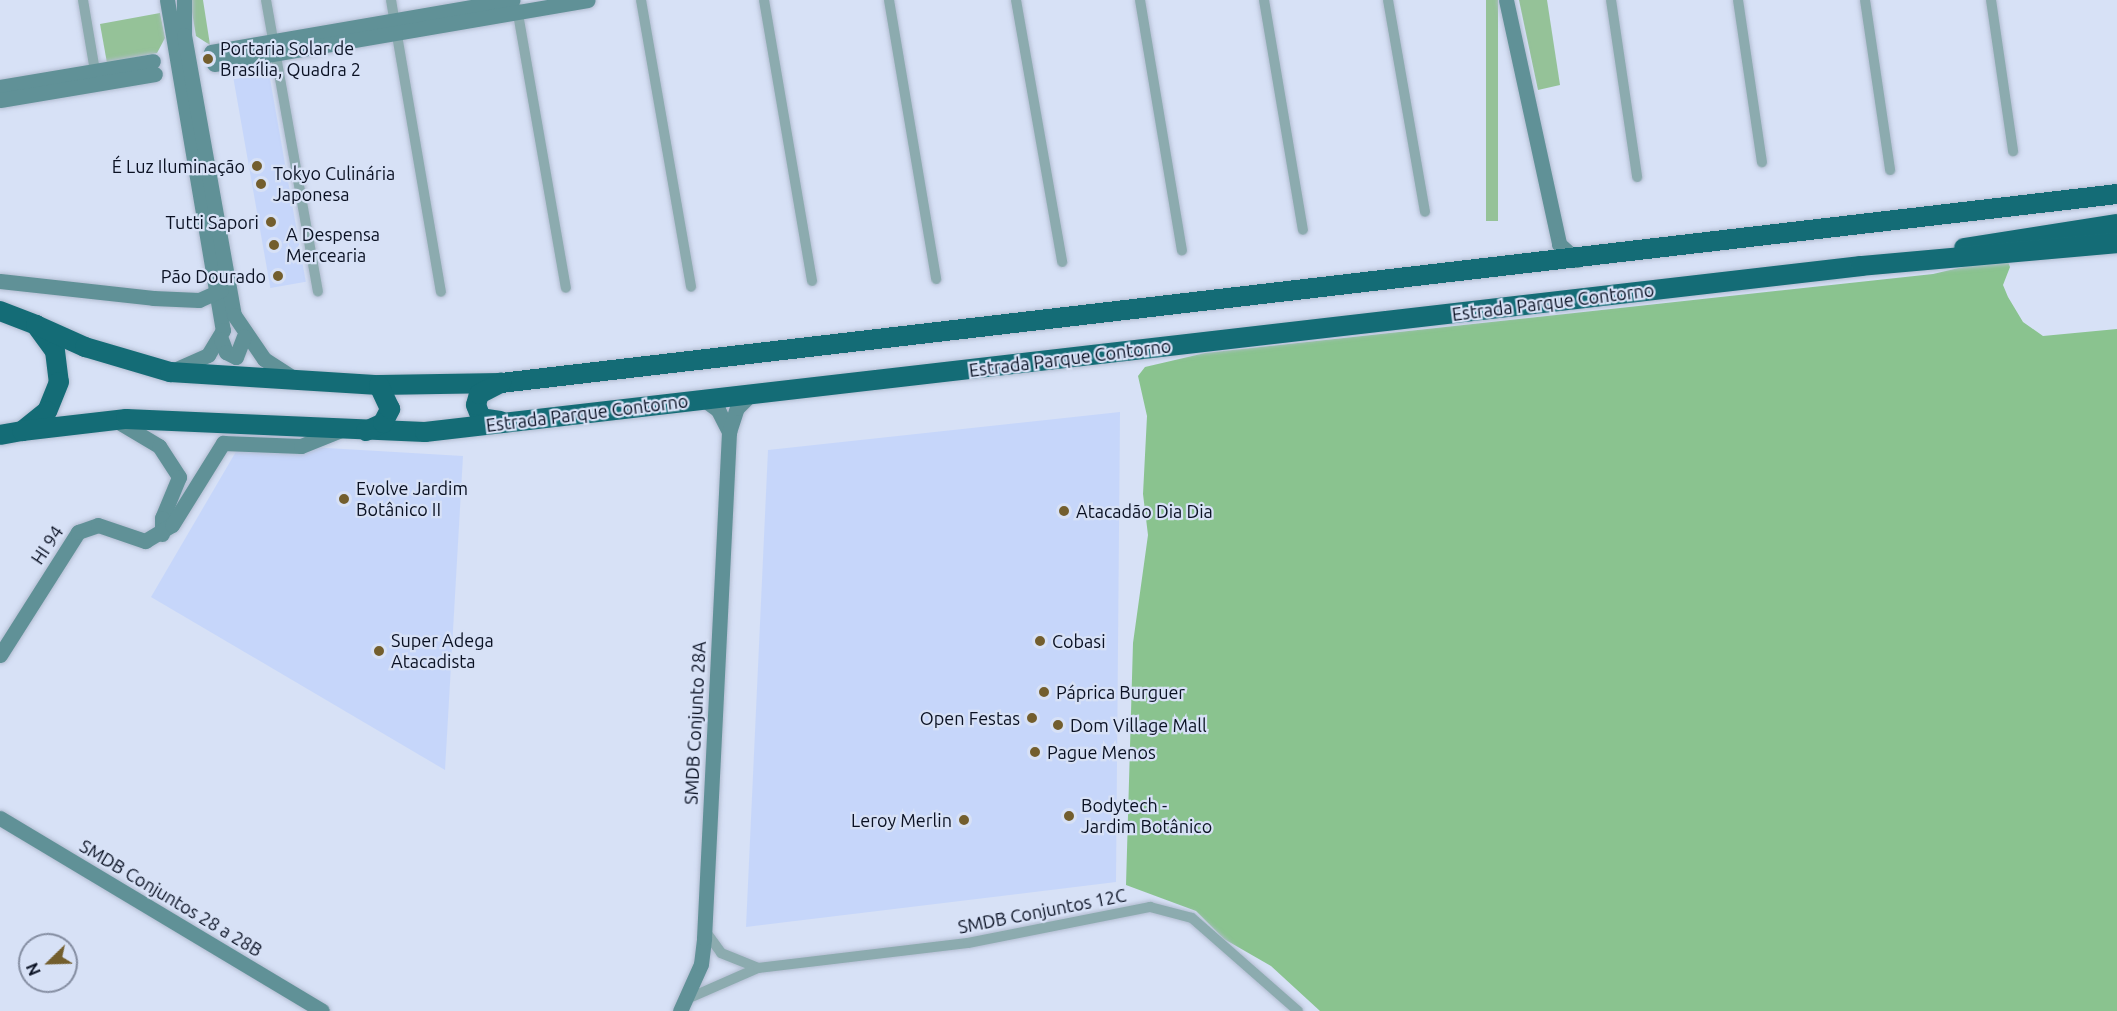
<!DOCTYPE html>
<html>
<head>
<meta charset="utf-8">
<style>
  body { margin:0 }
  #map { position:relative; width:2117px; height:1011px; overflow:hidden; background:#d7e1f6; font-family:Ubuntu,sans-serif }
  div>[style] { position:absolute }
  .built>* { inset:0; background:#c6d6fa; transform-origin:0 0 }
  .green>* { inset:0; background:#95c298; transform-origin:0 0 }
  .forest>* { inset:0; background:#8ac38f }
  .roads { filter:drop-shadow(0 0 2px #b2bcd0) drop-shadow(0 0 2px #b2bcd0) }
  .street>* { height:10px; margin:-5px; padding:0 5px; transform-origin:5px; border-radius:5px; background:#8cabaf }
  .secondary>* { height:15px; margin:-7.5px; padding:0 7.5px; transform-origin:7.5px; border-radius:7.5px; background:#609197 }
  .highway>* { height:20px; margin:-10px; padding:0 10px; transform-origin:10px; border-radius:10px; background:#146c76 }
  .dots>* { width:16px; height:16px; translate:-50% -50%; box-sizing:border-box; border:3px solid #d7e1f6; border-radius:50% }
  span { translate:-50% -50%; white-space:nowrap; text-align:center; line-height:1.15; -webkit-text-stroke:4.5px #d7e1f6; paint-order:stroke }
  .poi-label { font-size:18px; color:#0a1123 }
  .left { translate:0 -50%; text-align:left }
  .right { translate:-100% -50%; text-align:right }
  .street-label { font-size:18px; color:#0a1123 }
  .north { position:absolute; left:18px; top:933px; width:60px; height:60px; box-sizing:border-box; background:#d7e1f6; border:2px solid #858ea2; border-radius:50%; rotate:247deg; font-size:16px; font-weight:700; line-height:24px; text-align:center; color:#0a1123 }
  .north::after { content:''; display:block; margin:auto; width:21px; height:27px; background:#735e2d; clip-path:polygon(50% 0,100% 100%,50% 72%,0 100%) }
</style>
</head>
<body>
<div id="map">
  <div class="built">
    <div style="left:269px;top:73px;width:212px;height:36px;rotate:80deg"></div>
    <div style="clip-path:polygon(1120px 412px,1116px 882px,746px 927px,768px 450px)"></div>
    <div style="clip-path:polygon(241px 443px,463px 456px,445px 770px,151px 597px)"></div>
  </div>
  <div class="green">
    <div style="clip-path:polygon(190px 0,203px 0,210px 45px,196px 36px)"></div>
    <div style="left:1486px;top:0;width:12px;height:221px"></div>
    <div style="clip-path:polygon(1519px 0,1547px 0,1560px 85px,1538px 90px)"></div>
    <div style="clip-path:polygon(160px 13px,165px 38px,157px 53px,107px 63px,100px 24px)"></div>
  </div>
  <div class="forest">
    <div style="clip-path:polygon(2006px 257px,2010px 267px,2003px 285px,2008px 297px,2023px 322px,2043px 336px,2117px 329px,2117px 1011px,1320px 1011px,1271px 966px,1224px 939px,1196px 911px,1126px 885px,1133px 643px,1148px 535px,1143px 494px,1147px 416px,1138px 376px,1145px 367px,1205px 353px,1933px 274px)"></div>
  </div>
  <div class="roads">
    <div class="street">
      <div style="left:83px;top:0;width:78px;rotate:80.4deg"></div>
      <div style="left:266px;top:0;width:296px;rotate:79.9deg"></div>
      <div style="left:391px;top:0;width:296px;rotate:80.3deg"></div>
      <div style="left:641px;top:0;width:291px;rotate:80.1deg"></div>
      <div style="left:764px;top:0;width:285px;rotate:80.3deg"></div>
      <div style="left:889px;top:0;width:283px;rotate:80.4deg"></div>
      <div style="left:1016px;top:0;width:266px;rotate:80deg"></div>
      <div style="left:1140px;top:0;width:254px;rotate:80.5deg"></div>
      <div style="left:1264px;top:0;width:233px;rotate:80.4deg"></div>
      <div style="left:1388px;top:0;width:215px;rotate:80.1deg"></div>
      <div style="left:1611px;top:0;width:179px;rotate:81.6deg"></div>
      <div style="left:1738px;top:0;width:164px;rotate:81.6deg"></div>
      <div style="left:1865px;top:0;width:172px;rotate:81.6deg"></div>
      <div style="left:1991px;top:0;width:153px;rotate:81.7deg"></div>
      <div style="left:517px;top:8px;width:284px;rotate:80.1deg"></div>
      <div style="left:706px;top:932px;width:26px;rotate:54deg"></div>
      <div style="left:721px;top:953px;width:40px;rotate:22deg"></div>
      <div style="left:687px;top:999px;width:77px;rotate:-23.6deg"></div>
      <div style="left:758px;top:968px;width:211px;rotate:-6.8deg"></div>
      <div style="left:968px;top:943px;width:186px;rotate:-11.2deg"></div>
      <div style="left:1150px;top:907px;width:43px;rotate:14.7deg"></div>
      <div style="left:1192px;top:918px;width:141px;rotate:41.3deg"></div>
    </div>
    <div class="secondary">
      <div style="left:167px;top:0;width:335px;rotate:80.4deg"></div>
      <div style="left:223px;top:330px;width:29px;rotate:121deg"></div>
      <div style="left:208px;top:355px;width:39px;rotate:156deg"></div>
      <div style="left:184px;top:0;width:35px;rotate:90deg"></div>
      <div style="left:184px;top:35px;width:284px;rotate:79.9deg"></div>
      <div style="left:234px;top:315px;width:53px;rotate:55.7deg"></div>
      <div style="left:264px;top:359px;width:37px;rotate:33deg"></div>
      <div style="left:1506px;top:0;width:250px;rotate:77.7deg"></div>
      <div style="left:1559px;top:244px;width:24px;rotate:42deg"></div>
      <div style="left:211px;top:52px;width:306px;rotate:-9.8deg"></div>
      <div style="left:214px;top:64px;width:379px;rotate:-9.7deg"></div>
      <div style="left:0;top:87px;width:155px;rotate:-9.6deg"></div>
      <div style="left:0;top:100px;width:157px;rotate:-9.5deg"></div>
      <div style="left:0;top:281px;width:154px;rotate:6.3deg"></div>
      <div style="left:153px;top:298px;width:46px;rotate:2.5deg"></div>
      <div style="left:199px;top:300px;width:24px;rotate:-24deg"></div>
      <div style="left:221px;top:339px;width:14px;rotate:69deg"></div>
      <div style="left:226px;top:352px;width:11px;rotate:27deg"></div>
      <div style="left:236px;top:357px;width:22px;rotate:-69deg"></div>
      <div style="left:703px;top:399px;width:19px;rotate:36deg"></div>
      <div style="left:718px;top:410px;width:25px;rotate:63deg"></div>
      <div style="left:117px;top:421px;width:49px;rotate:30.8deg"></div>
      <div style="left:159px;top:446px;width:37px;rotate:57deg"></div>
      <div style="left:179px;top:477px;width:44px;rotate:112.5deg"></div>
      <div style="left:162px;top:518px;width:16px;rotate:90deg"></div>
      <div style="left:0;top:655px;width:146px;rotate:-57.6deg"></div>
      <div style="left:78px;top:532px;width:21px;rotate:-19deg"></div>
      <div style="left:98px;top:525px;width:50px;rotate:18.8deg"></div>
      <div style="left:145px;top:541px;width:31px;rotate:-31deg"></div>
      <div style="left:172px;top:525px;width:97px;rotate:-58.1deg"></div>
      <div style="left:223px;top:443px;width:78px;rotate:2.2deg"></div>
      <div style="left:301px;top:446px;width:43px;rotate:-21.8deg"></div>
      <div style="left:0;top:818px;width:375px;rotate:30.9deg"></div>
      <div style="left:680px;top:1011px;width:51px;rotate:-65.9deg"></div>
      <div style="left:701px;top:964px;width:26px;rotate:-83deg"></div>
      <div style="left:704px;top:938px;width:507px;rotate:-87.17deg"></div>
      <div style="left:729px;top:432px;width:25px;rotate:-72deg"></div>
      <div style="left:737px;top:408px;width:18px;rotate:-45deg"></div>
    </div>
    <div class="highway">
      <div style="left:1964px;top:248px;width:155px;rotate:-8.9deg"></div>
      <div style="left:0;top:311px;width:39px;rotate:21deg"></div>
      <div style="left:36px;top:325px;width:32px;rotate:54deg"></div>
      <div style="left:55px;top:351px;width:31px;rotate:83deg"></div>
      <div style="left:59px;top:382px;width:31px;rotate:112deg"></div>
      <div style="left:47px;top:411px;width:32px;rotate:141deg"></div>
      <div style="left:22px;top:431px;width:22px;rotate:170deg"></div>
      <div style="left:36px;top:325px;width:54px;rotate:24.2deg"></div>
      <div style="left:85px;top:347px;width:89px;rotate:16.4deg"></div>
      <div style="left:170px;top:372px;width:209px;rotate:3.6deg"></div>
      <div style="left:379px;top:385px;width:122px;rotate:-0.9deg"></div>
      <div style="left:501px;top:383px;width:1627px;rotate:-6.67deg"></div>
      <div style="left:500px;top:421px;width:19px;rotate:-171deg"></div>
      <div style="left:481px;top:418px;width:14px;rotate:-111deg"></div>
      <div style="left:476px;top:405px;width:11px;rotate:-75deg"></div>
      <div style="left:479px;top:394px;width:25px;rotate:-27deg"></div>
      <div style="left:22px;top:431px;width:105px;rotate:-6.6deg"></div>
      <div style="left:126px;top:419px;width:299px;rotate:2.5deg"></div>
      <div style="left:425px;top:432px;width:1446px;rotate:-6.59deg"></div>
      <div style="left:1861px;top:266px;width:257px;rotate:-5.1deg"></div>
      <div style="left:366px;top:431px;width:19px;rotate:-25deg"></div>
      <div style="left:383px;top:423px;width:16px;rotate:-63deg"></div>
      <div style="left:390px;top:409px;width:26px;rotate:-115deg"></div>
    </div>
  </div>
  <div class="dots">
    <div style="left:208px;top:59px;background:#735e2d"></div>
    <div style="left:257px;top:166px;background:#735e2d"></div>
    <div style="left:261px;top:184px;background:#735e2d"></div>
    <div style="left:271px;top:222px;background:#735e2d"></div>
    <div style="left:274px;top:245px;background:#735e2d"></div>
    <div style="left:278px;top:276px;background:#735e2d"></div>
    <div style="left:344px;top:499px;background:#735e2d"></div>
    <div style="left:1064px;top:511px;background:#735e2d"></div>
    <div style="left:1040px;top:641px;background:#735e2d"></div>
    <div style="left:379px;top:651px;background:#735e2d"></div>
    <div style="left:1044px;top:692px;background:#735e2d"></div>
    <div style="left:1032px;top:718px;background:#735e2d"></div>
    <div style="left:1058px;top:725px;background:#735e2d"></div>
    <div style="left:1035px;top:752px;background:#735e2d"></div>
    <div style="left:1069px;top:816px;background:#735e2d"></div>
    <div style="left:964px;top:820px;background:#735e2d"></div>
  </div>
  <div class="poi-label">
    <span class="left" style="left:220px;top:59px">Portaria Solar de<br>Brasília, Quadra 2</span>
    <span class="right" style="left:245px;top:166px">É Luz Iluminação</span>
    <span class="left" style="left:273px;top:184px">Tokyo Culinária<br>Japonesa</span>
    <span class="right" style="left:259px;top:222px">Tutti Sapori</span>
    <span class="left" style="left:286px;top:245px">A Despensa<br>Mercearia</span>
    <span class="right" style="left:266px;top:276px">Pão Dourado</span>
    <span class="left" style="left:356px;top:499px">Evolve Jardim<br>Botânico II</span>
    <span class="left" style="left:1076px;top:511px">Atacadão Dia Dia</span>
    <span class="left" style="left:391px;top:651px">Super Adega<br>Atacadista</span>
    <span class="left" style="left:1052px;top:641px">Cobasi</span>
    <span class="left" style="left:1056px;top:692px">Páprica Burguer</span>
    <span class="right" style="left:1020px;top:718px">Open Festas</span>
    <span class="left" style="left:1070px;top:725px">Dom Village Mall</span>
    <span class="left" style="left:1047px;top:752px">Pague Menos</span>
    <span class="left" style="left:1081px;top:816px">Bodytech -<br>Jardim Botânico</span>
    <span class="right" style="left:952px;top:820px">Leroy Merlin</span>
  </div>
  <div class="street-label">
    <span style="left:1553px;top:302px;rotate:-7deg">Estrada Parque Contorno</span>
    <span style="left:1070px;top:358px;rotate:-7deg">Estrada Parque Contorno</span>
    <span style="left:587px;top:413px;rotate:-7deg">Estrada Parque Contorno</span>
    <span style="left:47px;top:545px;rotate:-56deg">HI 94</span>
    <span style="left:695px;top:723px;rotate:-87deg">SMDB Conjunto 28A</span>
    <span style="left:171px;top:898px;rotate:31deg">SMDB Conjuntos 28 a 28B</span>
    <span style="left:1042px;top:911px;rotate:-11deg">SMDB Conjuntos 12C</span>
  </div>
  <div class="north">N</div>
</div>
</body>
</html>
